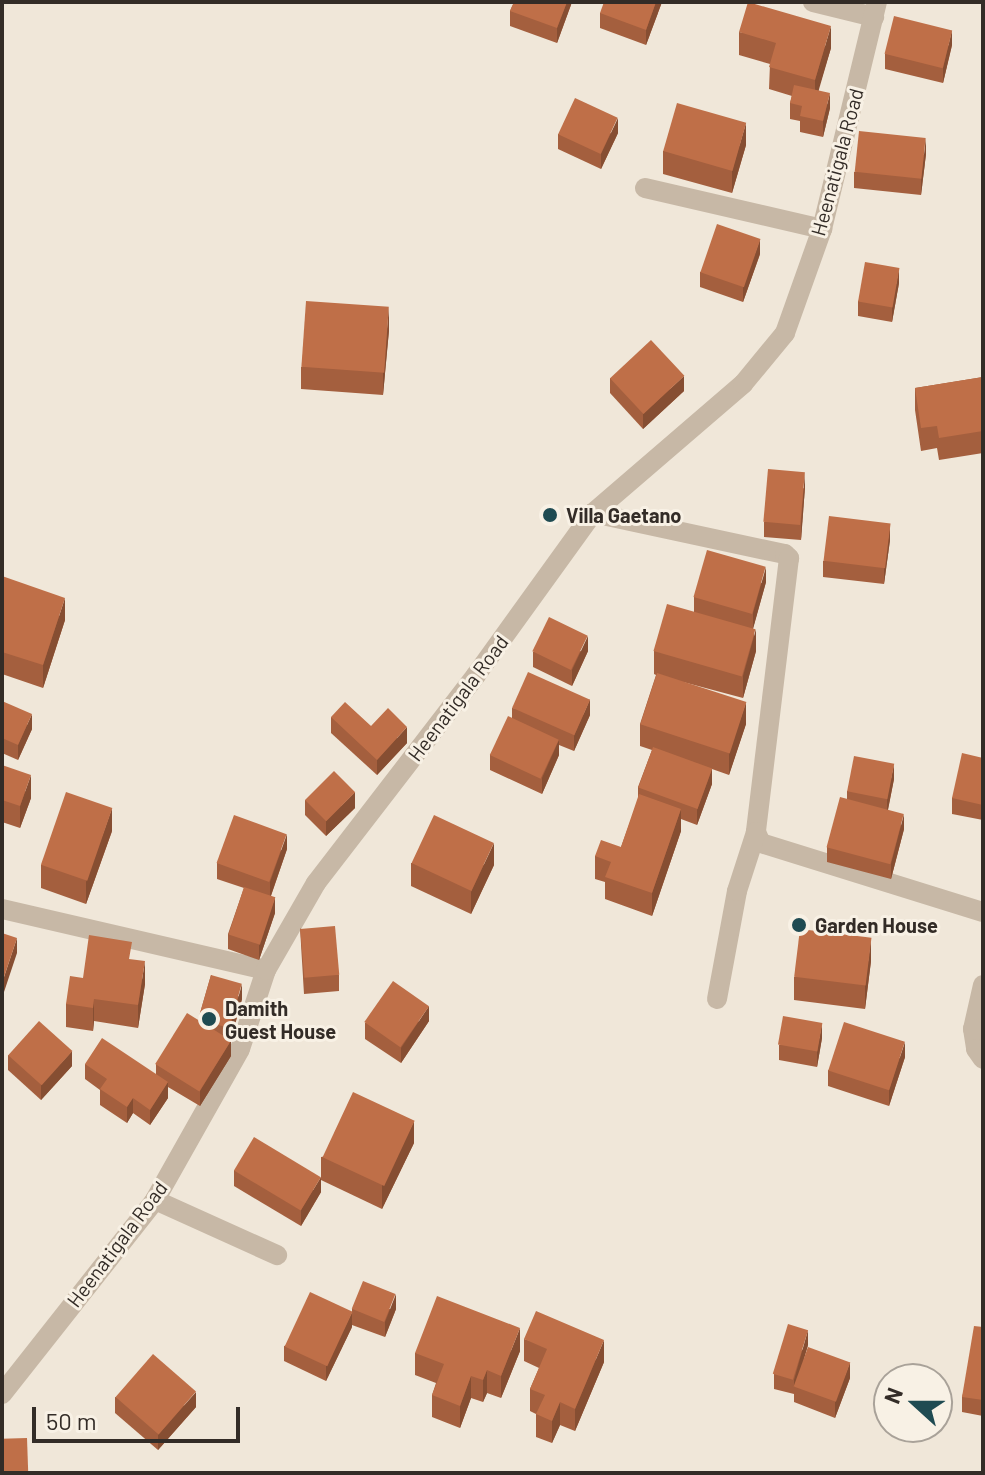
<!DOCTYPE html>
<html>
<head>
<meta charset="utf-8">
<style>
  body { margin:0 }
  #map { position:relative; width:985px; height:1475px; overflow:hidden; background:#f0e7d9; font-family:Barlow,sans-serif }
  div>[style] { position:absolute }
  .minor>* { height:20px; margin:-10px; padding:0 10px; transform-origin:10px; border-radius:10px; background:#c7b8a6 }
  .wall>* { inset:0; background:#a45f3e }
  .shaded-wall>* { inset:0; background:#864e32 }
  .building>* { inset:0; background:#bf6f48; transform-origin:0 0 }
  .dots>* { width:22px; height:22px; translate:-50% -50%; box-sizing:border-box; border:4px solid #f8f1e5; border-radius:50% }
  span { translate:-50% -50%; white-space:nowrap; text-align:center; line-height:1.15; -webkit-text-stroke:6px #f8f1e5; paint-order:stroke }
  .street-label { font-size:20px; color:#332c27 }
  .poi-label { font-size:20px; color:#332c27; font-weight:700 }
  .left { translate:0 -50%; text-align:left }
  .frame { position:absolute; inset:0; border:4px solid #332c27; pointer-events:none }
  .north { position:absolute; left:873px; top:1363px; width:80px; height:80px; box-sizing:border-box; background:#f8f1e5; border:2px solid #a9a299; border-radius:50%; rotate:291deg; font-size:22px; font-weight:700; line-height:32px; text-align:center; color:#332c27 }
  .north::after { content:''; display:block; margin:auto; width:28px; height:36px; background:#1f4b52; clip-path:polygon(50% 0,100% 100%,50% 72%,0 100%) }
  .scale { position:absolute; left:32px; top:1407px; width:208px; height:36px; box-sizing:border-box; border:4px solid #332c27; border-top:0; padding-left:10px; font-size:24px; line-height:28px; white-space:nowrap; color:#332c27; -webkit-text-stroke:6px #f8f1e5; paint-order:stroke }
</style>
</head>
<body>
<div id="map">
  <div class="minor">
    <div style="left:813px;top:2px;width:63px;rotate:13.8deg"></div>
    <div style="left:645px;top:188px;width:182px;rotate:13deg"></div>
    <div style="left:593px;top:513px;width:196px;rotate:12.1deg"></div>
    <div style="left:785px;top:554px;width:6px;rotate:45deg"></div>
    <div style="left:789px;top:558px;width:276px;rotate:96.9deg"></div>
    <div style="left:756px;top:832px;width:12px;rotate:66deg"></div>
    <div style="left:761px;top:843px;width:232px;rotate:17.3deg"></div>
    <div style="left:2px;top:909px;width:271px;rotate:13deg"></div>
    <div style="left:983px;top:985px;width:45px;rotate:102.8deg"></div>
    <div style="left:973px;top:1029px;width:20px;rotate:81deg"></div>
    <div style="left:976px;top:1049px;width:12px;rotate:55deg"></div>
    <div style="left:717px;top:999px;width:110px;rotate:-79.5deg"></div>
    <div style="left:737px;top:891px;width:62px;rotate:-72.1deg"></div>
    <div style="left:155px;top:1200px;width:134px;rotate:24.3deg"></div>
    <div style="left:2px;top:1394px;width:247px;rotate:-51.7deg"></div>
    <div style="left:155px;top:1200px;width:173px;rotate:-60.6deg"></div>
    <div style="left:240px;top:1049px;width:83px;rotate:-71.8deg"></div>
    <div style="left:266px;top:970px;width:100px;rotate:-60.1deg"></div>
    <div style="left:316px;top:883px;width:262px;rotate:-52.4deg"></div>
    <div style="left:476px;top:675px;width:200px;rotate:-54.2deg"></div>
    <div style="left:593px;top:513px;width:198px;rotate:-40.7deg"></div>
    <div style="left:743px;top:384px;width:66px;rotate:-50.5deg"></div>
    <div style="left:785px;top:333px;width:110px;rotate:-70.4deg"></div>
    <div style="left:822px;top:229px;width:234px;rotate:-76.4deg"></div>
  </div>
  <div class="wall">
    <div style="clip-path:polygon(514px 2px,572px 2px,557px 43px,510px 26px,510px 11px)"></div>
    <div style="clip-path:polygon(662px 2px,646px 45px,600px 28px,600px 13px)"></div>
    <div style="clip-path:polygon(739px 32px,831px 48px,818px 90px,830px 108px,823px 137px,800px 132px,800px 121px,790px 119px,790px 103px,792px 96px,769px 89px,770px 64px,739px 55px)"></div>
    <div style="clip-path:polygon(952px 45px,943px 83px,885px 69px,885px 54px)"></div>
    <div style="clip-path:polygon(618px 133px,601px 169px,558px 149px,558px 134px)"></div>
    <div style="clip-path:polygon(746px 145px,732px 193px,663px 174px,663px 151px)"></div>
    <div style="clip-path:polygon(926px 154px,921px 195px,854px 188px,854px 172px)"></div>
    <div style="clip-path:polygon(760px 254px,743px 302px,700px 287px,700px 272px)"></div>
    <div style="clip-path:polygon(899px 283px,892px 322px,858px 316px,858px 301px)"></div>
    <div style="clip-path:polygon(389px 330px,383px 395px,301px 389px,301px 367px)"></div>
    <div style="clip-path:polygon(983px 377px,983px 453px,939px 460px,937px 448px,921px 451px,915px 410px,915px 388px)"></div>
    <div style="clip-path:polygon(610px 378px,684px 391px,643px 429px,610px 393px)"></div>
    <div style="clip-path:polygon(805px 487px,801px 540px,764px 537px,764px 522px)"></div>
    <div style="clip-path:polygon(890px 540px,884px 584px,823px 577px,823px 561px)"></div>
    <div style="clip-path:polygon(2px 576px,65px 620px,43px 688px,2px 674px)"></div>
    <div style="clip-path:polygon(766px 582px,753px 628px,756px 651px,743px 698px,683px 682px,746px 724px,729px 775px,712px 769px,712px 784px,697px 825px,681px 819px,681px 831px,652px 916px,605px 899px,605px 882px,595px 879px,595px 856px,621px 847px,638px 800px,638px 787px,652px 750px,640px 746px,640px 724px,656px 675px,654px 674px,654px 651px,694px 612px,694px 597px)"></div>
    <div style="clip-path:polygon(588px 651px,572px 686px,533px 667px,533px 652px)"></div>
    <div style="clip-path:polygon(2px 701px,32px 729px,18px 760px,2px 753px)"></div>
    <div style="clip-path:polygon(512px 708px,590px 715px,574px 751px,559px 745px,559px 755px,542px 794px,490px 770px,490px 755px,512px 718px)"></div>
    <div style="clip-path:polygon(331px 717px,371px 726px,407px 743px,377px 775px,331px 733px)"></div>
    <div style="clip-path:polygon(983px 758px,983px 820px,952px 814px,952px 798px)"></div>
    <div style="clip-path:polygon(2px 765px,31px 798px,20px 828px,2px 822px)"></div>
    <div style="clip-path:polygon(894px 779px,888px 810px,904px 829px,891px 879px,827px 862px,827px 847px,847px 799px,847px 791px)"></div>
    <div style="clip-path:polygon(305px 800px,355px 808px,326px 836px,305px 815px)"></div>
    <div style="clip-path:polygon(112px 831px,86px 904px,41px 888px,41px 865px)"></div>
    <div style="clip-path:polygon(287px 849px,271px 896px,275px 913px,259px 960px,228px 949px,228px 934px,244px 888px,217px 879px,217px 863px)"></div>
    <div style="clip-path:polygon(411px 863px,494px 865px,471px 914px,411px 886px)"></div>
    <div style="clip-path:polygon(300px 928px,339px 975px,339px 991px,304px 994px)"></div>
    <div style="clip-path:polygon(132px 960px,145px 984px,138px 1028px,94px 1021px,93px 1031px,66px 1027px,66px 1004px,83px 978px)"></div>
    <div style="clip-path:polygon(871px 961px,865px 1009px,794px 1000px,794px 977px)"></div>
    <div style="clip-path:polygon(211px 975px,242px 999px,231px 1040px,231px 1056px,200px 1106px,168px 1087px,168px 1098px,150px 1125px,133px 1113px,127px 1123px,100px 1105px,100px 1090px,85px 1079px,85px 1064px,156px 1074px,156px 1064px,198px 1020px)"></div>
    <div style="clip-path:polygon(429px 1021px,401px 1063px,365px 1039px,365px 1023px)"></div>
    <div style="clip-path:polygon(822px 1038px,817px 1067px,779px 1060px,779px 1045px)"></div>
    <div style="clip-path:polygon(8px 1055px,72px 1066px,41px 1100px,8px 1070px)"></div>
    <div style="clip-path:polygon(905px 1057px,889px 1106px,828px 1086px,828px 1070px)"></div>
    <div style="clip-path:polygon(414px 1143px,382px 1209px,321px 1180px,321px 1157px)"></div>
    <div style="clip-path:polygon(234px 1170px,321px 1192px,301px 1226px,234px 1186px)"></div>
    <div style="clip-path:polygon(352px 1309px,396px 1309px,385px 1337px,352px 1325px)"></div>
    <div style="clip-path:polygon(352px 1327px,326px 1381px,284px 1361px,284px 1346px)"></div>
    <div style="clip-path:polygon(983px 1327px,983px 1416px,962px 1412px,962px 1397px)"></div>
    <div style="clip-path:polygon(524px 1339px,604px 1362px,575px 1431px,560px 1425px,552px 1443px,536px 1437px,536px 1414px,530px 1411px,530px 1389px,539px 1368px,524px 1361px)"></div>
    <div style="clip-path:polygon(808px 1345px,804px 1358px,850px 1378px,835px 1418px,794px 1402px,794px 1394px,774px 1389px,774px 1374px)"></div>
    <div style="clip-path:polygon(520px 1351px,501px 1398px,487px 1393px,483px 1402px,471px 1398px,460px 1428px,432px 1417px,432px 1395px,436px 1383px,415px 1375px,415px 1353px)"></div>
    <div style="clip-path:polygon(115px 1397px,196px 1407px,158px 1450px,115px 1413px)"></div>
  </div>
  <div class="shaded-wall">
    <div style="clip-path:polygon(567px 2px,572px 2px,557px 43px,557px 28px)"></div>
    <div style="clip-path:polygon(656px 2px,662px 2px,646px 45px,646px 30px)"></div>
    <div style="clip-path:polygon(831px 26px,831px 48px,815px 103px,815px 80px)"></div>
    <div style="clip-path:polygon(952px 30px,952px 45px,943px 83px,943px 68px)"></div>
    <div style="clip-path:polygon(830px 93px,830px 108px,823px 137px,823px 121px)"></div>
    <div style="clip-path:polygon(618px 118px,618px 133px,601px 169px,601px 154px)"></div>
    <div style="clip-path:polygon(746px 123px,746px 145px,732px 193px,732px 171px)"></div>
    <div style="clip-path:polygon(926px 138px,926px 154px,921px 195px,921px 179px)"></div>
    <div style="clip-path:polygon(760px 239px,760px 254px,743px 302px,743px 287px)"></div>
    <div style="clip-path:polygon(899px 268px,899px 283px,892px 322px,892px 307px)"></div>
    <div style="clip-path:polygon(389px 307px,389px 330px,383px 395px,383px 373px)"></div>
    <div style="clip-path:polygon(684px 376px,684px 391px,643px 429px,643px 414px)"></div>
    <div style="clip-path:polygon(805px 472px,805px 487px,801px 540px,801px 525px)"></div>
    <div style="clip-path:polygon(890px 524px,890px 540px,884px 584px,884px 569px)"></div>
    <div style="clip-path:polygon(766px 567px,766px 582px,753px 629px,753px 613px)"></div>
    <div style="clip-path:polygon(65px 598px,65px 620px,43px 688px,43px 665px)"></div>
    <div style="clip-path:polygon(756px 629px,756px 651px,743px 698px,743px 676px)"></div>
    <div style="clip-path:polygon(588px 636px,588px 651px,572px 686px,572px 670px)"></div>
    <div style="clip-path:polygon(590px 699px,590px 715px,574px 751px,574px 736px)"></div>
    <div style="clip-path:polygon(746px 702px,746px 724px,729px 775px,729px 752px)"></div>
    <div style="clip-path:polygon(32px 714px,32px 729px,18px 760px,18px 745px)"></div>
    <div style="clip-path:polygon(407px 727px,407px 743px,377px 775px,377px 760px)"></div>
    <div style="clip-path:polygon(559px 740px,559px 755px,542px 794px,542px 778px)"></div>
    <div style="clip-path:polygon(894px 764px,894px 779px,887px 814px,887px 798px)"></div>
    <div style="clip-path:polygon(712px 769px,712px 784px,697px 825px,697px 810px)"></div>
    <div style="clip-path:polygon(31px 775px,31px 798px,20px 828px,20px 806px)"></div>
    <div style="clip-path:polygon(355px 792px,355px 808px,326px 836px,326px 821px)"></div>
    <div style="clip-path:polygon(112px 808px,112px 831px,86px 904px,86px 882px)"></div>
    <div style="clip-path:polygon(681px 809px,681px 831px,652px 916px,652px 893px)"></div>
    <div style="clip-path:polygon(904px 814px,904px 829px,891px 879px,891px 864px)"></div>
    <div style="clip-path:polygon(287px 834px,287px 849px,270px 898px,270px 882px)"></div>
    <div style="clip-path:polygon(494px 843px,494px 865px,471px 914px,471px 892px)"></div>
    <div style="clip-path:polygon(275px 897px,275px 913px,259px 960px,259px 945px)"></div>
    <div style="clip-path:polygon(17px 938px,17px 953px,2px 998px,2px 983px)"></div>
    <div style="clip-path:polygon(871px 938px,871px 961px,865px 1009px,865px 986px)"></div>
    <div style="clip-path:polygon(145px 961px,145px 984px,138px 1028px,138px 1005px)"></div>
    <div style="clip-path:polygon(242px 984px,242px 999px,230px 1041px,231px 1040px,231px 1056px,200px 1106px,200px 1091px,230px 1042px,230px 1028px)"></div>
    <div style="clip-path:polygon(94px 999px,94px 1021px,93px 1031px,93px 1008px)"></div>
    <div style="clip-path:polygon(429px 1006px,429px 1021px,401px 1063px,401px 1048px)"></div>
    <div style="clip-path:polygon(822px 1023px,822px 1038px,817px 1067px,817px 1051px)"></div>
    <div style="clip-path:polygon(905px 1042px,905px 1057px,889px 1106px,889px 1090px)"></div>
    <div style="clip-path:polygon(72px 1051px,72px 1066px,41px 1100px,41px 1085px)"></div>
    <div style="clip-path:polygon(168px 1082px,168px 1098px,150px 1125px,150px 1110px)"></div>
    <div style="clip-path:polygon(133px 1098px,133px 1113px,127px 1123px,127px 1107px)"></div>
    <div style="clip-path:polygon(414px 1121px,414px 1143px,382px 1209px,382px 1186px)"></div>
    <div style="clip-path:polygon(321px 1177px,321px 1192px,301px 1226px,301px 1210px)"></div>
    <div style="clip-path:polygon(396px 1294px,396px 1309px,385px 1337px,385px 1322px)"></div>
    <div style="clip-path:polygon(352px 1312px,352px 1327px,326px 1381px,326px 1366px)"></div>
    <div style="clip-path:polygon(520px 1328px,520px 1351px,501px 1398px,501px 1376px)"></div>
    <div style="clip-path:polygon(808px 1330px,808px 1345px,796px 1387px,794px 1387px,794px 1395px,794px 1380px)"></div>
    <div style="clip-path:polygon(604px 1340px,604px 1362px,575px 1431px,575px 1409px)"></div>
    <div style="clip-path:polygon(850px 1362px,850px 1378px,835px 1418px,835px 1402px)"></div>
    <div style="clip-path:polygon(487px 1370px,487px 1393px,483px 1402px,483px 1380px)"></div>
    <div style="clip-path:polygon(471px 1376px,471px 1398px,460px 1428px,460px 1406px)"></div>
    <div style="clip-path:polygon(196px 1392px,196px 1407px,158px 1450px,158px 1435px)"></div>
    <div style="clip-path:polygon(560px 1402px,560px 1425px,552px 1443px,552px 1421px)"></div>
  </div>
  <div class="building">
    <div style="clip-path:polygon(514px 2px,567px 2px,557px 28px,510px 11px)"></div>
    <div style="clip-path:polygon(604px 2px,656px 2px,646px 30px,600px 13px)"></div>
    <div style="clip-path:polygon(748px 2px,831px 26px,815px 80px,769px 67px,776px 43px,739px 32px)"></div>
    <div style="left:894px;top:16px;width:60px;height:39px;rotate:14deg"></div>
    <div style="clip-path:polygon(794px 85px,830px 93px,823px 121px,800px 116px,802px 106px,790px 103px)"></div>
    <div style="left:575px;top:98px;width:47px;height:40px;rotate:25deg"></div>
    <div style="left:677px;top:103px;width:72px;height:50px;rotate:16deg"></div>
    <div style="left:859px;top:131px;width:67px;height:41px;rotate:6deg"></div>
    <div style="left:717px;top:224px;width:46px;height:51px;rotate:19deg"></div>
    <div style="left:865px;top:262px;width:35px;height:40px;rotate:10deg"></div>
    <div style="left:306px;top:301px;width:83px;height:66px;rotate:4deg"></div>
    <div style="left:651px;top:340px;width:49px;height:56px;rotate:47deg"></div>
    <div style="clip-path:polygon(983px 377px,983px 431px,939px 438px,937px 426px,921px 428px,915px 388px)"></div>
    <div style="left:768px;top:469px;width:37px;height:53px;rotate:5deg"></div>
    <div style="left:829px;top:516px;width:62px;height:45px;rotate:7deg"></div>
    <div style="left:707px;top:550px;width:61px;height:49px;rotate:16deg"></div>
    <div style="clip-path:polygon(2px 576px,65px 598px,43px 665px,2px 652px)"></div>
    <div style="left:667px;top:604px;width:92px;height:49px;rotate:16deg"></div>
    <div style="left:549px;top:617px;width:43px;height:38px;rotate:26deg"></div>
    <div style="left:528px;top:672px;width:68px;height:39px;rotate:24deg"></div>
    <div style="left:657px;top:673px;width:94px;height:54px;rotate:18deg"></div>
    <div style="clip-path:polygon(2px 701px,32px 714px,18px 745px,2px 738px)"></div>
    <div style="clip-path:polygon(345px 702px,371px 726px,388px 708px,407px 727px,377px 760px,331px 717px)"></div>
    <div style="left:508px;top:716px;width:56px;height:43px;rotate:25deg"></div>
    <div style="left:653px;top:747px;width:63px;height:43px;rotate:20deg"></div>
    <div style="clip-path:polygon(962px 753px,983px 758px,983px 805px,952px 798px)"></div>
    <div style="left:854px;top:756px;width:41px;height:36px;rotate:11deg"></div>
    <div style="clip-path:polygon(2px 765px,31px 775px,20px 806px,2px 800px)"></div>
    <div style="left:334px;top:771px;width:30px;height:41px;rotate:45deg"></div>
    <div style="left:66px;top:792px;width:49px;height:77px;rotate:19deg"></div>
    <div style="clip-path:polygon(639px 794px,681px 809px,652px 893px,605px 877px,611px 862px,595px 856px,601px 840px,621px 847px)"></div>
    <div style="left:840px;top:797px;width:66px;height:52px;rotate:15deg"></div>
    <div style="left:234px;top:815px;width:56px;height:51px;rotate:20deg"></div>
    <div style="left:434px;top:815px;width:66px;height:53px;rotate:25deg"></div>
    <div style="left:244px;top:887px;width:33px;height:50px;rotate:18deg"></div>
    <div style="left:335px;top:926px;width:49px;height:35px;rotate:85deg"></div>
    <div style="left:800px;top:929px;width:72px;height:48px;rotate:7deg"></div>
    <div style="clip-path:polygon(2px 933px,17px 938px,2px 983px)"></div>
    <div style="clip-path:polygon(89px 935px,132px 942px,129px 959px,145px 961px,138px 1005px,94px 999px,93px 1008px,66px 1004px,70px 976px,83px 978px)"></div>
    <div style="left:211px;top:975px;width:32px;height:46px;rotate:16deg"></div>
    <div style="left:393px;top:981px;width:44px;height:50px;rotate:35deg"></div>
    <div style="left:187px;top:1013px;width:52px;height:60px;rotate:32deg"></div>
    <div style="left:783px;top:1016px;width:40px;height:29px;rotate:10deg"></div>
    <div style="left:39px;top:1021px;width:45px;height:46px;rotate:42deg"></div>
    <div style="left:844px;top:1022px;width:64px;height:51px;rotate:18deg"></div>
    <div style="clip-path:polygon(102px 1038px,168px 1082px,150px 1110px,133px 1098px,127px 1107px,100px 1089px,107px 1079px,85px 1064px)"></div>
    <div style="left:353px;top:1092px;width:68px;height:72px;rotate:25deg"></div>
    <div style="left:254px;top:1137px;width:78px;height:39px;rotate:31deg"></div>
    <div style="left:363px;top:1281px;width:35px;height:30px;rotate:22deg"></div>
    <div style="left:310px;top:1292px;width:47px;height:60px;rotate:25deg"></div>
    <div style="clip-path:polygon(437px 1296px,520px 1328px,501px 1376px,487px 1370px,483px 1380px,471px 1376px,460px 1406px,432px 1395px,444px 1364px,415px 1353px)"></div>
    <div style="clip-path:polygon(536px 1311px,604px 1340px,575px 1409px,560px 1402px,552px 1421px,536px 1414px,545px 1395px,530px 1389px,547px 1349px,524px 1339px)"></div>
    <div style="left:788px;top:1324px;width:21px;height:52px;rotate:17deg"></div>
    <div style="clip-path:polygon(974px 1326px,983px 1327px,983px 1400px,962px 1397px)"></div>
    <div style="left:808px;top:1347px;width:45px;height:42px;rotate:20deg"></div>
    <div style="left:153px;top:1354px;width:57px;height:57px;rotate:41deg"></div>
    <div style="left:27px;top:1438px;width:35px;height:25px;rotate:88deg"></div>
  </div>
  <div class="dots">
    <div style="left:550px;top:515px;background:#1f4b52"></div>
    <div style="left:799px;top:925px;background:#1f4b52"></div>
    <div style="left:209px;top:1019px;background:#1f4b52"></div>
  </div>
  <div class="street-label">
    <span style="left:837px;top:162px;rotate:-75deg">Heenatigala Road</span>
    <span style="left:458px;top:698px;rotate:-53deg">Heenatigala Road</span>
    <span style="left:117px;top:1244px;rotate:-53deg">Heenatigala Road</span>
  </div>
  <div class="poi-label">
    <span class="left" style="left:566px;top:515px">Villa Gaetano</span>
    <span class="left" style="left:815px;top:925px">Garden House</span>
    <span class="left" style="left:225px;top:1020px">Damith<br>Guest House</span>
  </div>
  <div class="frame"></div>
  <div class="north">N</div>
  <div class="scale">50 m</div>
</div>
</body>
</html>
